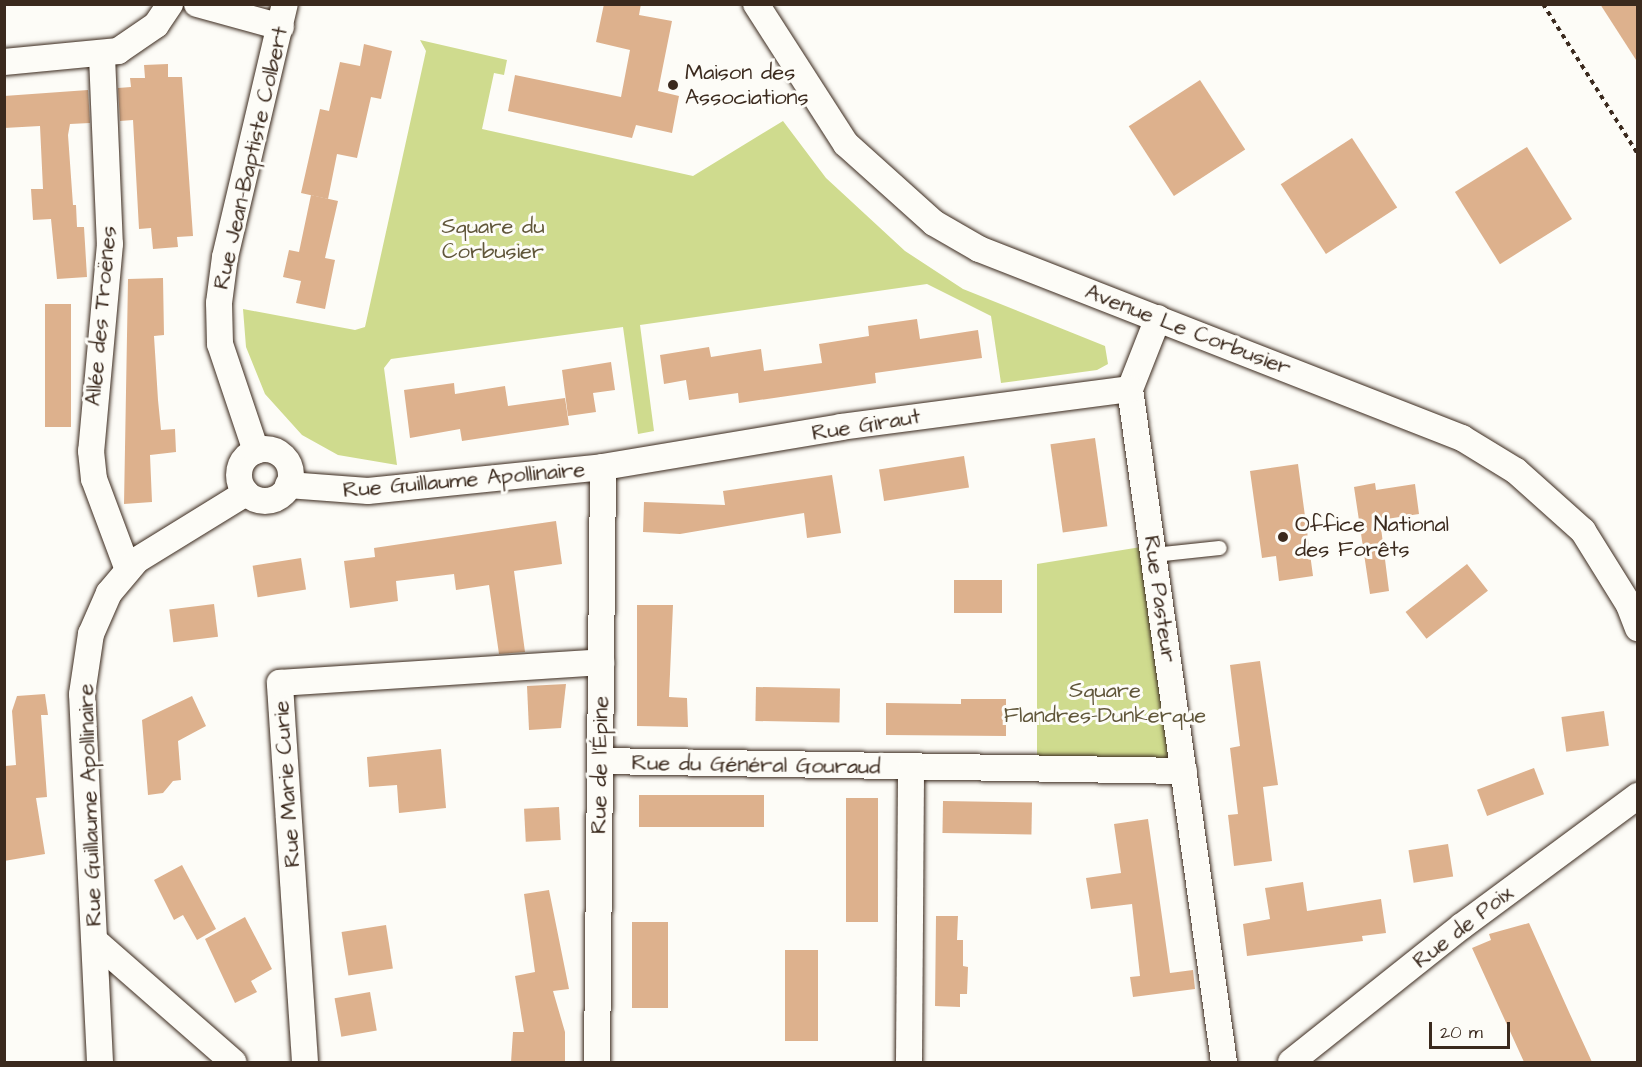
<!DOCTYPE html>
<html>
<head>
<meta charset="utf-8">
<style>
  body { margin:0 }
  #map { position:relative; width:1642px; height:1067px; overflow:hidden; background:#fdfcf7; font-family:"Architects Daughter",sans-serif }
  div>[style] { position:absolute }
  .green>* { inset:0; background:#cfdb8e }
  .building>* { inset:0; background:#ddb18d; transform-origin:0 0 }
  .path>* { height:4px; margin-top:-2px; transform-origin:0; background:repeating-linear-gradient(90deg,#3b2a1e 0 4.5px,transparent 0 9px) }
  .roads { filter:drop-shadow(0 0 2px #3b2a1e) drop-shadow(0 0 2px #3b2a1e) }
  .lane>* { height:14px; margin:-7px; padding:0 7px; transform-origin:7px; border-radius:7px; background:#fdfcf7 }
  .street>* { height:26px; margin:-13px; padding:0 13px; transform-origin:13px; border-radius:13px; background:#fdfcf7 }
  .street>.ring { margin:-13px; padding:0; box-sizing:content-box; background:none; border:26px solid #fdfcf7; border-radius:50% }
  .dots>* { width:16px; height:16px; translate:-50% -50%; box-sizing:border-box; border:3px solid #fdfcf7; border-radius:50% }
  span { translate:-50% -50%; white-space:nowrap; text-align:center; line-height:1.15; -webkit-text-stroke:6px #fdfcf7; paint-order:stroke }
  .poi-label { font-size:22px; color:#3b2a1e }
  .left { translate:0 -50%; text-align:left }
  .street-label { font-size:22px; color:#3b2a1e }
  .park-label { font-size:22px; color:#60563a }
  .frame { position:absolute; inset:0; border:6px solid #3b2a1e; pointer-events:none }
  .scale { position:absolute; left:1429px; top:1022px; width:81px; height:27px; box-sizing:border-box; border:3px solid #3b2a1e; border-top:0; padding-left:8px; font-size:18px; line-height:21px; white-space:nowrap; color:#3b2a1e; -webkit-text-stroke:4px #fdfcf7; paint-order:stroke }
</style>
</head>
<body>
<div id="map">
  <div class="green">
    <div style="clip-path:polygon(420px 40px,507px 60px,504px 75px,494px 73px,482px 129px,693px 176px,783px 121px,826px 178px,905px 251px,963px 289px,1105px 346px,1108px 364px,1097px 370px,1001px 383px,991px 316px,927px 284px,640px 325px,654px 431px,638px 434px,623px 327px,391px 359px,384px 368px,397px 465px,338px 455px,302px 435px,265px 394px,246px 347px,243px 309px,355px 330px,365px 327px,426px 51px)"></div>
    <div style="clip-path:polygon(1153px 545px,1184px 771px,1037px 771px,1037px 564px)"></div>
  </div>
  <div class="building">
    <div style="clip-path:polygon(604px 4px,641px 4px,639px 15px,672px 21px,658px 91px,679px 96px,672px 133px,636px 125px,632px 138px,508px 111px,515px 75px,621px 97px,630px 50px,596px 42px)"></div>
    <div style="clip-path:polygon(1600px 4px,1638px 4px,1638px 63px)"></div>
    <div style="clip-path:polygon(364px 44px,392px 51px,381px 99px,371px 97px,357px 158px,337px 154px,328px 199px,301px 193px,320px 109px,329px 111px,340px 62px,360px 66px)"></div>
    <div style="clip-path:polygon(168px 64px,168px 77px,182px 77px,193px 236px,177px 237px,178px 247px,153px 249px,151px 228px,139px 229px,133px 120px,120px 121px,118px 88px,131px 87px,130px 78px,145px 78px,144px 65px)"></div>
    <div style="left:1200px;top:80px;width:83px;height:85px;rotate:57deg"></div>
    <div style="clip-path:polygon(88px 90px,90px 123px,70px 124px,68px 135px,73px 205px,76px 205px,77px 227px,84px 227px,87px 277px,57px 279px,51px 219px,33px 220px,31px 189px,43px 189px,40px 126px,4px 128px,4px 96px)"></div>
    <div style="left:1352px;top:138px;width:83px;height:85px;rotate:57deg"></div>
    <div style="left:1527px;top:147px;width:85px;height:85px;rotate:58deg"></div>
    <div style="clip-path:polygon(311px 195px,338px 201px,325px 258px,335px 260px,325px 309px,296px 303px,301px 281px,283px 277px,289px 250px,299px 252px)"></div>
    <div style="clip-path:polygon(163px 278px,164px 335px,154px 336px,158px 400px,161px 430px,175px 429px,176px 452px,150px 455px,152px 502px,124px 504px,128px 279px)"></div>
    <div style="left:71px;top:304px;width:123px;height:26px;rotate:90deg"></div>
    <div style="clip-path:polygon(917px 319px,920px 339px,978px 330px,982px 358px,875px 373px,876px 383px,739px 403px,738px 393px,689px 400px,686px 380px,664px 384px,660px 355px,709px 347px,711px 357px,761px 349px,764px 371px,822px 363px,819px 344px,869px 336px,868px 326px)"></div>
    <div style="clip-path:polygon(611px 362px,615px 390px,593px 393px,596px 412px,568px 416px,562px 370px)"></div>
    <div style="clip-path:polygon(454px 383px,455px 394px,505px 386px,508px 406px,565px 398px,569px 425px,462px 441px,460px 429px,410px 438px,404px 390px)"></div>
    <div style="left:1095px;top:438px;width:89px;height:45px;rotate:82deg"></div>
    <div style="left:964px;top:456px;width:32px;height:86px;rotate:81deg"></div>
    <div style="clip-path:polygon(1298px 464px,1313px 576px,1279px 581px,1276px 556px,1262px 558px,1250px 471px)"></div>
    <div style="clip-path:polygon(832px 475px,841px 533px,807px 538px,804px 513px,680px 534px,643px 532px,644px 502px,725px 505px,723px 491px)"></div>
    <div style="clip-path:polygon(1375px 483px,1376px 490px,1415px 484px,1419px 514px,1380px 520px,1389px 591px,1370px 594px,1354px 487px)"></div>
    <div style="clip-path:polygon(556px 521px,562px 564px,514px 571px,525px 652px,499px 654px,489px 585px,456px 590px,454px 574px,396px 581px,398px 601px,350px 608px,344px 561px,375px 557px,374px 548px)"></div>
    <div style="left:301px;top:558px;width:32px;height:49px;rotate:81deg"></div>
    <div style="left:1467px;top:564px;width:34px;height:78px;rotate:52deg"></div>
    <div style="left:954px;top:580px;width:48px;height:33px"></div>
    <div style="left:214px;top:604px;width:33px;height:45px;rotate:83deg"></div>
    <div style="clip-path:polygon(637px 605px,673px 605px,669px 697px,687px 698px,688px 727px,637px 726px)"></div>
    <div style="clip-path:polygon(1260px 661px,1278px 785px,1263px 787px,1272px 861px,1234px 866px,1228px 815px,1238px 814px,1230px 748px,1240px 746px,1230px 665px)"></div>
    <div style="clip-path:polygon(566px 684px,561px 728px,529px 730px,527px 686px)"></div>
    <div style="left:756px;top:687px;width:84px;height:34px;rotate:1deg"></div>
    <div style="clip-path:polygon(45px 694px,48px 715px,41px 715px,47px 797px,36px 798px,45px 854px,4px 861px,5px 766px,16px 765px,12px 711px,17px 696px)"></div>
    <div style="clip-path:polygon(192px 696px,206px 726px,178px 741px,181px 780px,173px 781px,163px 793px,148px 795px,142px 720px)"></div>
    <div style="clip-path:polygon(961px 699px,1006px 699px,1006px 736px,886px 735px,886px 703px,961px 704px)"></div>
    <div style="left:1604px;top:711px;width:35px;height:43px;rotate:82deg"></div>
    <div style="clip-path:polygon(441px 749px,446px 808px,399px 813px,397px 785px,369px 787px,367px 757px)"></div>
    <div style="left:1534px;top:768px;width:28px;height:61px;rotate:69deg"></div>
    <div style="left:639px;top:795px;width:125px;height:32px"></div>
    <div style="left:846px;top:798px;width:32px;height:124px"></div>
    <div style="left:943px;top:801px;width:89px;height:32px;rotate:1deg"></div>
    <div style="left:559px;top:807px;width:33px;height:35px;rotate:87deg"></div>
    <div style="clip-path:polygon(1148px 819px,1170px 973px,1193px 970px,1195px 989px,1133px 997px,1130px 977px,1140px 976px,1132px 904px,1091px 909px,1086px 878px,1121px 873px,1114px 824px)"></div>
    <div style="left:1448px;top:844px;width:33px;height:40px;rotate:81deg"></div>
    <div style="clip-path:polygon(182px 865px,216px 929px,197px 940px,183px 915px,174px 920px,154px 880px)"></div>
    <div style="clip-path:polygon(1303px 882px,1307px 911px,1381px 899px,1386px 933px,1362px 936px,1363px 941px,1247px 956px,1243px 924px,1270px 919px,1265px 888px)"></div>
    <div style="clip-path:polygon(549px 890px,569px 989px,553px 991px,565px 1032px,565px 1062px,511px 1062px,513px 1032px,524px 1032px,515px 976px,535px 972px,524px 894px)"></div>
    <div style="clip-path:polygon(936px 916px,958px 916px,957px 940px,963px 940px,963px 966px,968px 967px,967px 994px,960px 994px,960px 1007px,935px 1006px)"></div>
    <div style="clip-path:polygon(245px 917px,272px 969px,251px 981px,257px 992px,235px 1003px,205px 939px)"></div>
    <div style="left:632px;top:922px;width:36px;height:86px"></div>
    <div style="clip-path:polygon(1529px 923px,1569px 1012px,1592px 1062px,1524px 1062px,1472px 948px,1491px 940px,1489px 934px)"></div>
    <div style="left:386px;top:925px;width:44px;height:45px;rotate:81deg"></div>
    <div style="left:818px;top:950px;width:91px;height:33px;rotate:90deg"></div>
    <div style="left:370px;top:992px;width:39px;height:36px;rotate:80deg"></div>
  </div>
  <div class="path">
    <div style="left:1543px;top:4px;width:178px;rotate:57.7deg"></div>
  </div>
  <div class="roads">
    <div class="lane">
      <div style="left:1154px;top:555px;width:66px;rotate:-6.1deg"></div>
    </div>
    <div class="street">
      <div style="left:197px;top:4px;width:87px;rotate:15.3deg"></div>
      <div style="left:756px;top:4px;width:166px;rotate:57.3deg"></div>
      <div style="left:846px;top:144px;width:118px;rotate:41.9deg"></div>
      <div style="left:934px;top:223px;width:52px;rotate:30deg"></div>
      <div style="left:979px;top:249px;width:519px;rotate:21.37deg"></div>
      <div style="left:1462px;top:438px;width:63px;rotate:31.4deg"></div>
      <div style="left:1516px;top:471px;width:90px;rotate:41.8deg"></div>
      <div style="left:1583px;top:531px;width:87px;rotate:58.1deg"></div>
      <div style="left:1629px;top:605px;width:25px;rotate:69deg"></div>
      <div style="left:102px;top:56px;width:188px;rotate:87.6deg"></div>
      <div style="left:110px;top:244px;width:208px;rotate:95.2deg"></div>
      <div style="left:91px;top:451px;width:28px;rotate:84deg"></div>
      <div style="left:94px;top:479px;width:97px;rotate:69.5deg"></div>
      <div style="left:4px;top:62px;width:115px;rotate:-5.5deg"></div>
      <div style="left:118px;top:51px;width:46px;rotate:-34.4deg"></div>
      <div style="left:156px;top:25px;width:25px;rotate:-56deg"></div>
      <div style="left:1158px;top:318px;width:76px;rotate:111.5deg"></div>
      <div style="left:1130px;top:389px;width:680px;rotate:82.05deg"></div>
      <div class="ring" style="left:239px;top:449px;width:26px;height:26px"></div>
      <div style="left:256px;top:451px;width:113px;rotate:-108.6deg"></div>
      <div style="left:220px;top:344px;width:41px;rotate:-91.4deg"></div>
      <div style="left:219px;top:303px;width:46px;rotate:-82.6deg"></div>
      <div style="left:225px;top:257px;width:260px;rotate:-76.7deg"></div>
      <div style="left:288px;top:485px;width:80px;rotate:4.3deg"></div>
      <div style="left:368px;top:491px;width:236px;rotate:-5.8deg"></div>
      <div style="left:603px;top:467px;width:241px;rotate:-9.5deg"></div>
      <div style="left:841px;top:427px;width:291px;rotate:-7.5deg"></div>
      <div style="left:600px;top:761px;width:584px;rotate:0.98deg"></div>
      <div style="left:95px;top:941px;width:184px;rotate:41.2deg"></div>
      <div style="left:100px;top:1062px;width:368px;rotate:-92.8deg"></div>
      <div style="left:82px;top:694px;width:61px;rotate:-81.5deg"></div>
      <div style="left:91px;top:634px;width:45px;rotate:-66.3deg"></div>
      <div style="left:109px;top:593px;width:43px;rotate:-49.7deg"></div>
      <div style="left:137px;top:560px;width:128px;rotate:-31.6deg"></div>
      <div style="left:305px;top:1062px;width:380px;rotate:-93.8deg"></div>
      <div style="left:280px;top:683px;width:322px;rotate:-3.7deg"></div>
      <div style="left:597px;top:1062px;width:595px;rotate:-89.42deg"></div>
      <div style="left:909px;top:1062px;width:294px;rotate:-89.6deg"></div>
      <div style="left:1291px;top:1062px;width:218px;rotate:-38.5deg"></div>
      <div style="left:1462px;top:926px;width:219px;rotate:-36.5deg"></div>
    </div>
  </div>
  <div class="dots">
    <div style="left:673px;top:85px;background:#3b2a1e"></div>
    <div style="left:1283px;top:537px;background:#3b2a1e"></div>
  </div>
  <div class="poi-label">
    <span class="left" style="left:685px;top:85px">Maison des<br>Associations</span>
    <span class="left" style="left:1295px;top:537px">Office National<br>des Forêts</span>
  </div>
  <div class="street-label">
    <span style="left:251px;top:158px;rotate:-77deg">Rue Jean-Baptiste Colbert</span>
    <span style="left:101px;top:316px;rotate:-85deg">Allée des Troënes</span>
    <span style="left:1188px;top:330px;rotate:21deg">Avenue Le Corbusier</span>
    <span style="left:866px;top:425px;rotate:-9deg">Rue Giraut</span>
    <span style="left:464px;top:480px;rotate:-5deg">Rue Guillaume Apollinaire</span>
    <span style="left:1160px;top:599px;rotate:82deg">Rue Pasteur</span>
    <span style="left:600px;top:765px;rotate:-89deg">Rue de l'Épine</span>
    <span style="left:756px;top:765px;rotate:1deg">Rue du Général Gouraud</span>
    <span style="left:287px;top:784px;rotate:-94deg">Rue Marie Curie</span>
    <span style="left:90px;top:805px;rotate:-92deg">Rue Guillaume Apollinaire</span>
    <span style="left:1463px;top:927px;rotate:-38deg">Rue de Poix</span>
  </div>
  <div class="park-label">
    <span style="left:493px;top:239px">Square du<br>Corbusier</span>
    <span style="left:1105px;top:703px">Square<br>Flandres-Dunkerque</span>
  </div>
  <div class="frame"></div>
  <div class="scale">20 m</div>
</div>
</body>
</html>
